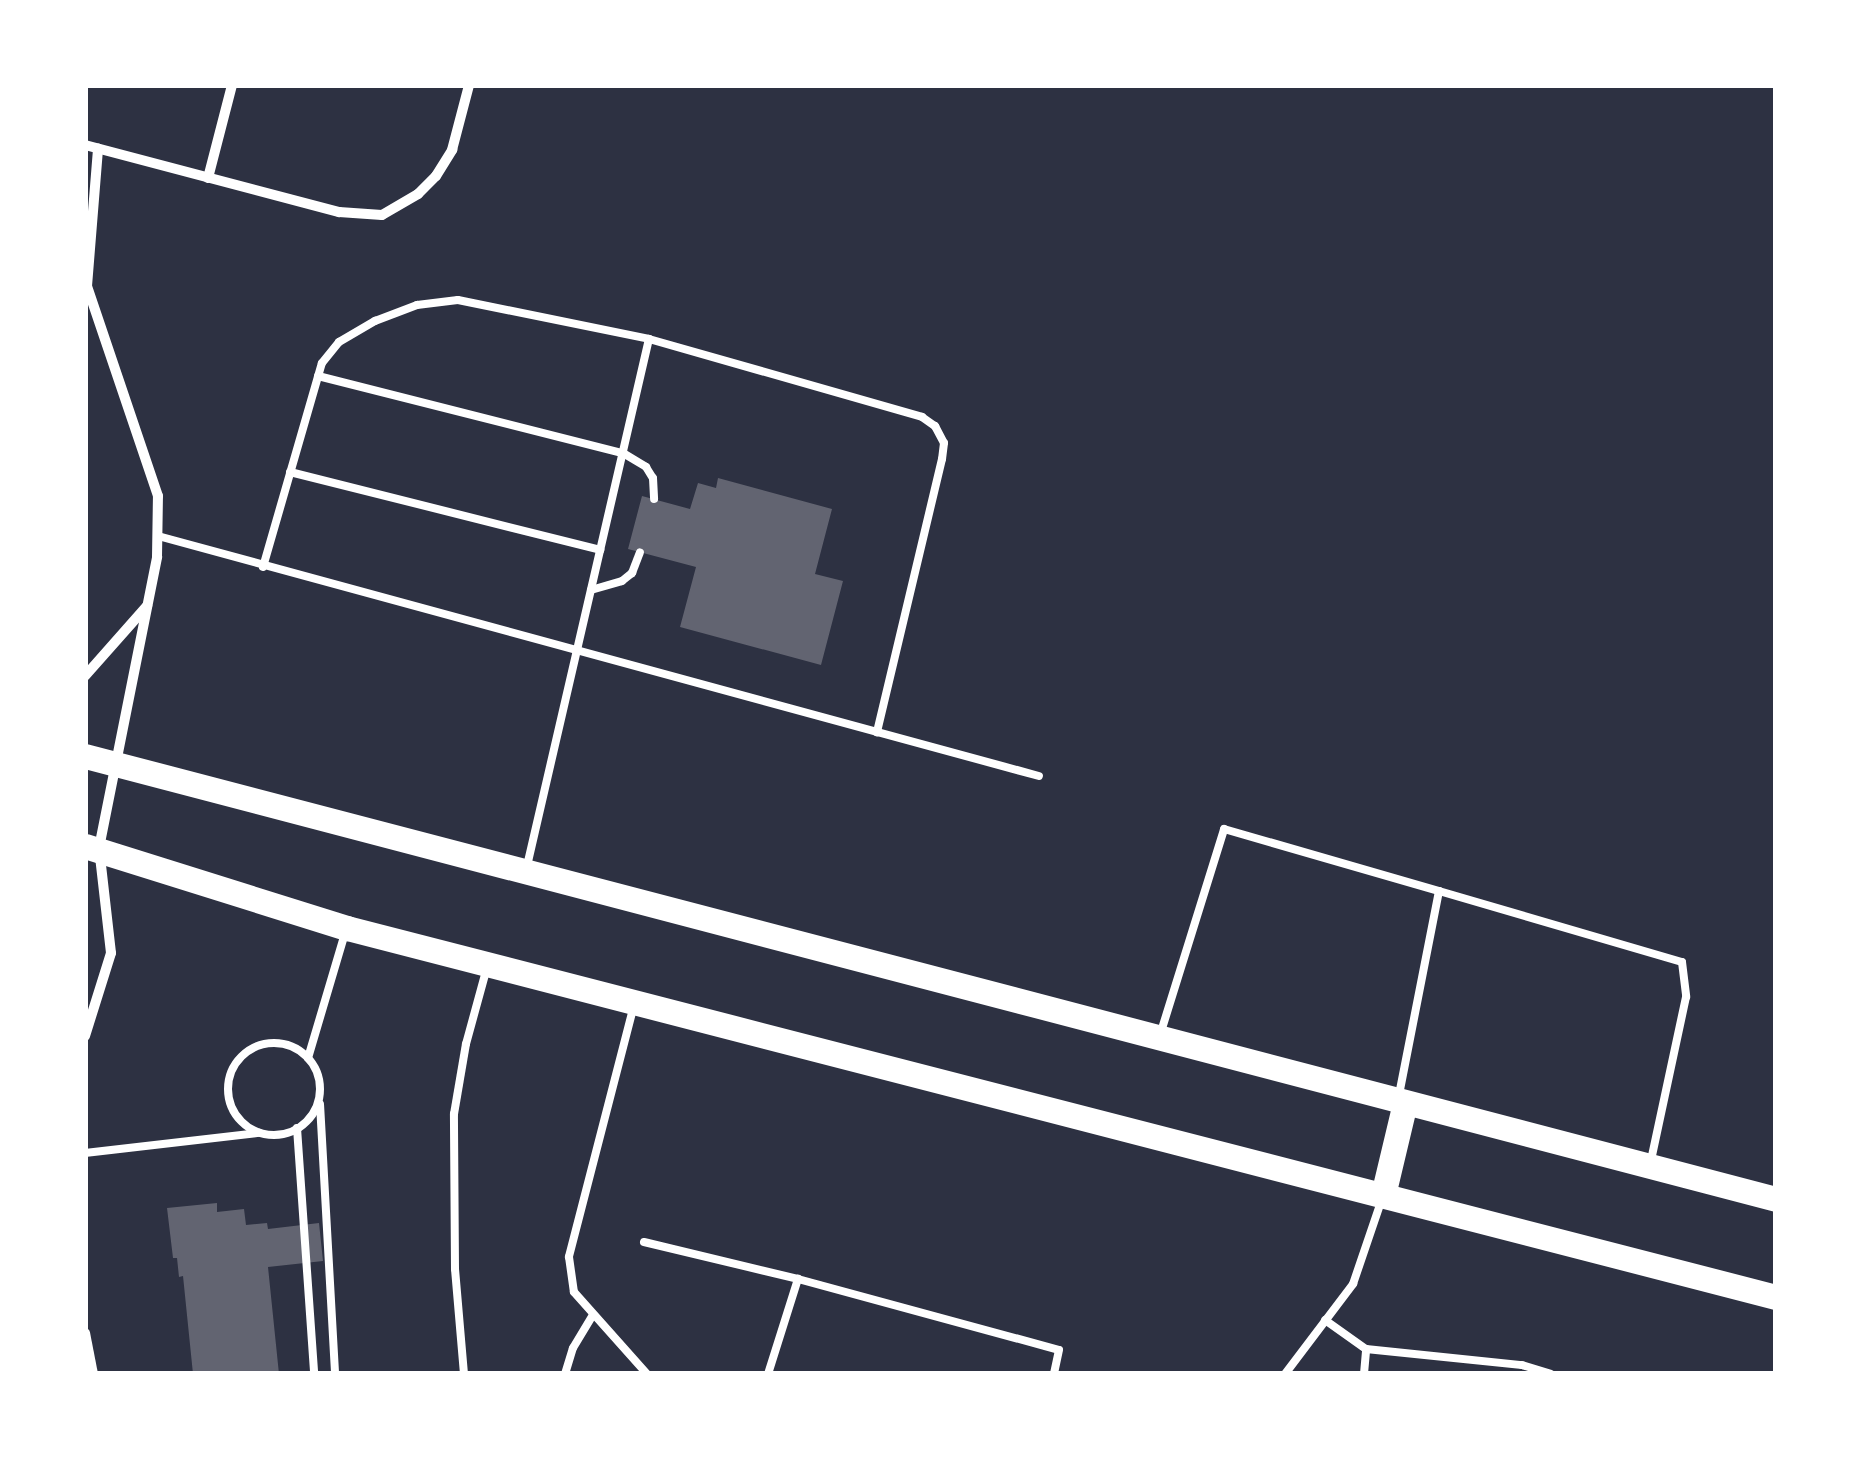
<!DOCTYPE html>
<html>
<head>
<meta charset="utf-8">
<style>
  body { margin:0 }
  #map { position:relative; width:1861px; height:1459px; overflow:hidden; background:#2d3142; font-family:"Public Sans",sans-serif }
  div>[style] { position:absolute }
  .building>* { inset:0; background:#626471 }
  .service>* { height:8px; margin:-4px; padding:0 4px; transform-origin:4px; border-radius:4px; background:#fff }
  .service>.ring { margin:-4px; padding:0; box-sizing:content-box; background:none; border:8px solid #fff; border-radius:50% }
  .minor>* { height:10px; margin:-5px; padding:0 5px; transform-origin:5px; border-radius:5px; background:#fff }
  .trunk>* { height:25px; margin:-12.5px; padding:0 12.5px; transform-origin:12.5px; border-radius:12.5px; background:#fff }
  span { translate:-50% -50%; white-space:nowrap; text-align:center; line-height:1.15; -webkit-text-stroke:9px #fff; paint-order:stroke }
  .frame { position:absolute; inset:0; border:88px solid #fff; pointer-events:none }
</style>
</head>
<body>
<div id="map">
  <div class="building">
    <div style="clip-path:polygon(718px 478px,832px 509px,815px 574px,843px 581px,821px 665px,680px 627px,696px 567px,628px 549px,642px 496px,690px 509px,698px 483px,716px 488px)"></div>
    <div style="clip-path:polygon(217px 1203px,217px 1212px,244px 1209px,246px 1225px,267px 1223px,268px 1229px,319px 1223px,323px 1261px,268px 1267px,279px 1374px,193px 1374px,183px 1276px,179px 1277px,177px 1258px,173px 1258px,167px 1208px)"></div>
  </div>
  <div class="service">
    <div style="left:318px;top:376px;width:315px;rotate:14.2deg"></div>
    <div style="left:623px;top:453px;width:27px;rotate:31deg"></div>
    <div style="left:646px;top:467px;width:13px;rotate:58deg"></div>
    <div style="left:653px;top:478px;width:21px;rotate:87deg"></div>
    <div style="left:290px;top:472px;width:320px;rotate:14.1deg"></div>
    <div style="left:158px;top:536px;width:913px;rotate:15.24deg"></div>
    <div style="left:263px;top:567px;width:212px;rotate:-73.9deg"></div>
    <div style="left:322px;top:363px;width:27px;rotate:-51deg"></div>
    <div style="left:339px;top:342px;width:42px;rotate:-30.3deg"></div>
    <div style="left:375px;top:321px;width:45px;rotate:-20.9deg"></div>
    <div style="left:417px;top:305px;width:41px;rotate:-7deg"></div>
    <div style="left:458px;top:300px;width:195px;rotate:11.5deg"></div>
    <div style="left:649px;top:339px;width:284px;rotate:15.9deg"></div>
    <div style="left:922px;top:417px;width:16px;rotate:35deg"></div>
    <div style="left:935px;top:426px;width:19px;rotate:62deg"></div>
    <div style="left:944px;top:443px;width:16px;rotate:97deg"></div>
    <div style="left:942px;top:459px;width:281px;rotate:103.4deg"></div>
    <div style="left:591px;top:590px;width:32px;rotate:-16deg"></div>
    <div style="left:622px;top:581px;width:13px;rotate:-39deg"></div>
    <div style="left:632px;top:573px;width:22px;rotate:-69deg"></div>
    <div style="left:527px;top:866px;width:541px;rotate:-76.97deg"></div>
    <div style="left:1439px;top:891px;width:253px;rotate:16.3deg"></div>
    <div style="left:1682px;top:962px;width:35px;rotate:83deg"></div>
    <div style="left:1686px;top:997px;width:167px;rotate:102.1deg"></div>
    <div style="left:634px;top:1005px;width:260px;rotate:104.5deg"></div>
    <div style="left:569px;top:1257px;width:35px;rotate:82deg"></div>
    <div style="left:574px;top:1292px;width:110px;rotate:48.3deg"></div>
    <div style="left:1160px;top:1035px;width:216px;rotate:-72.7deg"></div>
    <div style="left:1224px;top:829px;width:224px;rotate:16.1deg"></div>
    <div style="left:1439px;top:891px;width:207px;rotate:101.1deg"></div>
    <div class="ring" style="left:228px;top:1043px;width:84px;height:84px"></div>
    <div style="left:308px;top:1058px;width:130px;rotate:-73.5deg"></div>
    <div style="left:320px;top:1104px;width:270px;rotate:86.8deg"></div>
    <div style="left:297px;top:1128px;width:247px;rotate:86deg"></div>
    <div style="left:85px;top:1153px;width:175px;rotate:-6.6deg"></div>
    <div style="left:644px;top:1242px;width:158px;rotate:13.5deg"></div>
    <div style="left:1325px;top:1320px;width:50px;rotate:35.3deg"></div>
    <div style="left:1366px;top:1349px;width:157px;rotate:5.9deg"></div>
    <div style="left:1522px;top:1365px;width:30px;rotate:17deg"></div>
    <div style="left:464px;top:1374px;width:105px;rotate:-94.9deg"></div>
    <div style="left:455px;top:1269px;width:155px;rotate:-90.4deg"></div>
    <div style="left:454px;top:1114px;width:71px;rotate:-80.3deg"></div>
    <div style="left:466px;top:1044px;width:80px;rotate:-74.7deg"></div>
    <div style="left:565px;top:1374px;width:27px;rotate:-73deg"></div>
    <div style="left:573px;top:1348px;width:39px;rotate:-59deg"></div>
    <div style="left:768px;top:1374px;width:100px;rotate:-72.5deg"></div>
    <div style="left:798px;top:1279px;width:270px;rotate:15.2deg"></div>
    <div style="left:1059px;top:1350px;width:25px;rotate:102deg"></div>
    <div style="left:1285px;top:1374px;width:113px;rotate:-52.9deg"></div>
    <div style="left:1353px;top:1284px;width:90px;rotate:-71.2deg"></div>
    <div style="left:1364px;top:1374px;width:25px;rotate:-85deg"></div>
  </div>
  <div class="minor">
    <div style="left:85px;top:145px;width:263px;rotate:14.8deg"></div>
    <div style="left:339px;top:212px;width:43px;rotate:4deg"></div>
    <div style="left:382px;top:215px;width:42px;rotate:-30.3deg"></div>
    <div style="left:418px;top:194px;width:25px;rotate:-45deg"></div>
    <div style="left:436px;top:176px;width:31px;rotate:-58deg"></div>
    <div style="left:452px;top:150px;width:67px;rotate:-75.3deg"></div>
    <div style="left:208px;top:178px;width:96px;rotate:-75.5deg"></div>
    <div style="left:85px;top:676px;width:94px;rotate:-48.5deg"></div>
    <div style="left:85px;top:1036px;width:87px;rotate:-72.6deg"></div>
    <div style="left:111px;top:953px;width:106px;rotate:-96.5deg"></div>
    <div style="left:99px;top:848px;width:297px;rotate:-78.7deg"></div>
    <div style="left:157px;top:557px;width:61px;rotate:-89.1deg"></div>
    <div style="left:158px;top:496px;width:222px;rotate:-108.7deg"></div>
    <div style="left:87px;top:286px;width:138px;rotate:-85.4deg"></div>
    <div style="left:85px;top:1333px;width:42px;rotate:79deg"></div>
  </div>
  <div class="trunk">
    <div style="left:85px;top:756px;width:1748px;rotate:14.68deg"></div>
    <div style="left:85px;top:846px;width:275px;rotate:17.4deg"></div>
    <div style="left:347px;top:928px;width:1476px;rotate:14.48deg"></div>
    <div style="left:1383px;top:1195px;width:95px;rotate:-76.6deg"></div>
  </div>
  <div class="frame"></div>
</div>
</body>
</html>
